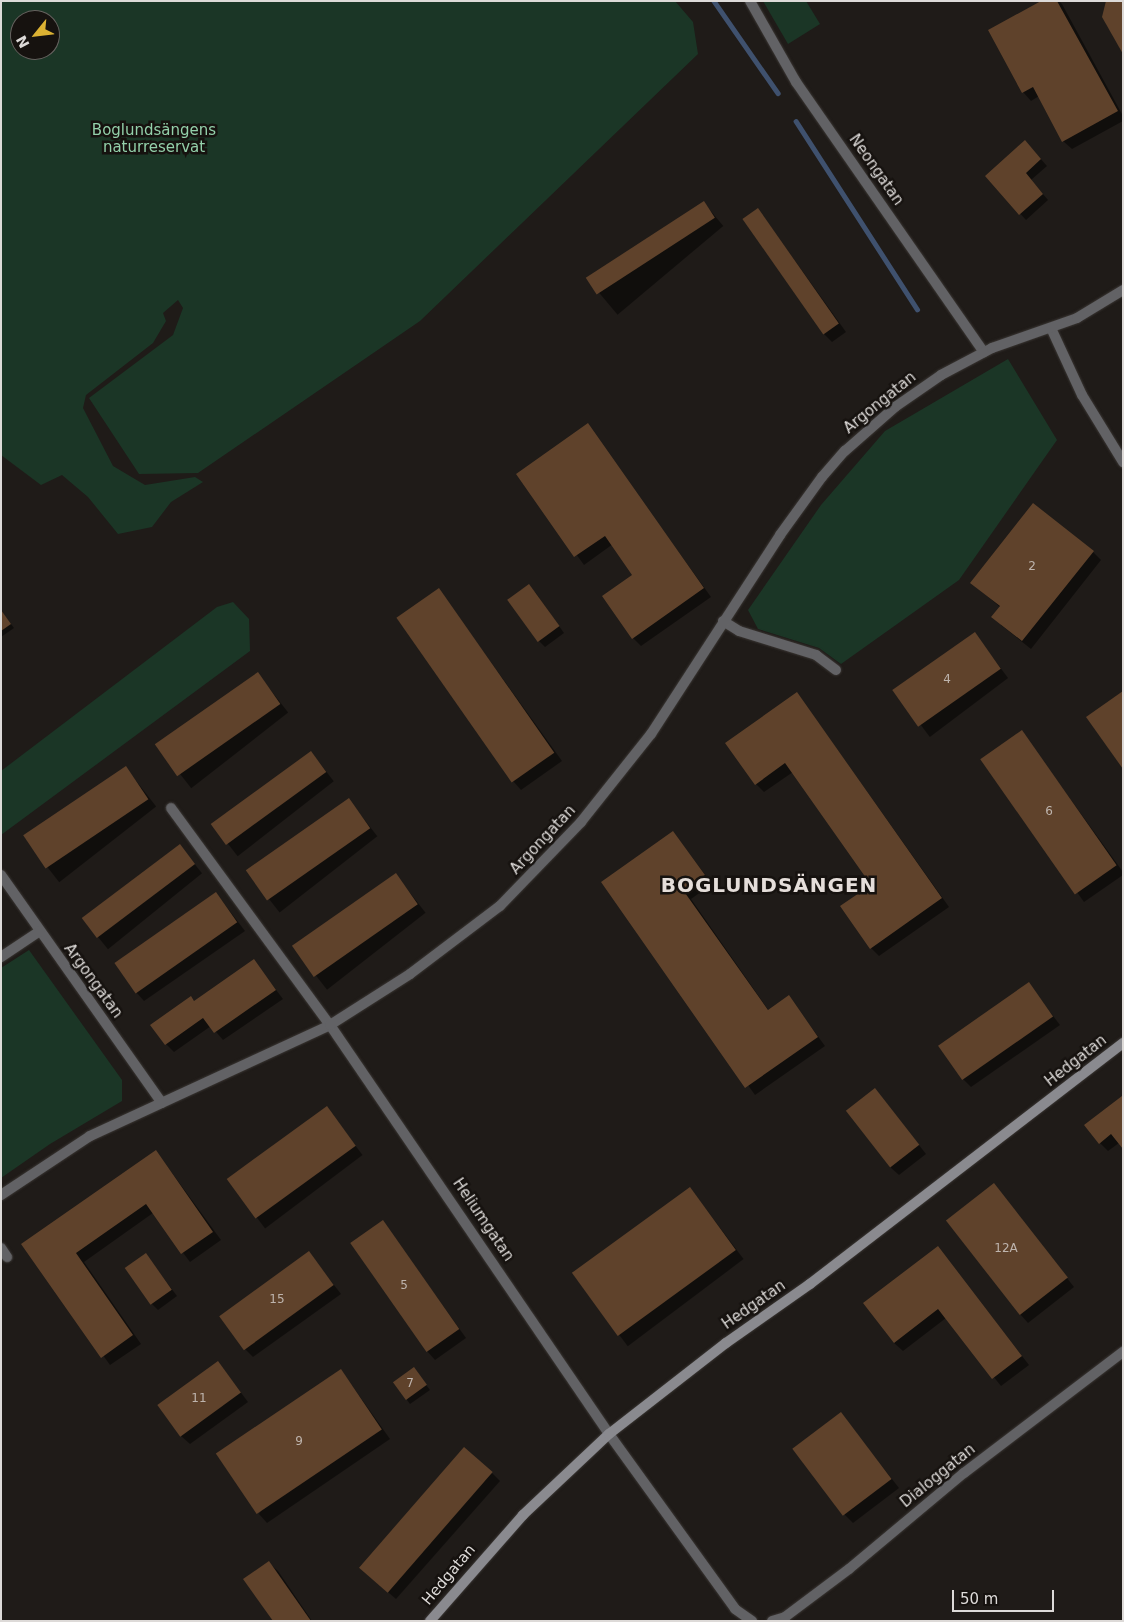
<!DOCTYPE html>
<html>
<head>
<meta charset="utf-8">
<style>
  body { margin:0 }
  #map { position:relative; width:1124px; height:1622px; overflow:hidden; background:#1f1b18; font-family:"DejaVu Sans",sans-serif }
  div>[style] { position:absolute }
  .green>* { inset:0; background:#1b3626 }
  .shadow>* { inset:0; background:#0007; transform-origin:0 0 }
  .stream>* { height:4.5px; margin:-2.25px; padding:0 2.25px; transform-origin:2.25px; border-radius:2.25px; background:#3f516e }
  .building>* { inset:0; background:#5f422b; transform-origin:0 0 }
  .roads { filter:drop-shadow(0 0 1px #3a3633) drop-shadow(0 0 1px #3a3633) }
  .street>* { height:10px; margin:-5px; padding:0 5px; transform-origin:5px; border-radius:5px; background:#626265 }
  .secondary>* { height:10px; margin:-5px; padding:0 5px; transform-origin:5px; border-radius:5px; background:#8a8a8f }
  span { translate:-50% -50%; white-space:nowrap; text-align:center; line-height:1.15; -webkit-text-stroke:5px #16120f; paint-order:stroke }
  .number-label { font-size:12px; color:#beb4ad }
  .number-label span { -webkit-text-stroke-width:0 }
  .park-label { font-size:15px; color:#93d0aa }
  .street-label { font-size:15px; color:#dddad8 }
  .district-label { font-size:20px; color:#e5deda; font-weight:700; letter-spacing:1px }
  .frame { position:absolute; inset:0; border:2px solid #dddad8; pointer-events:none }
  .north { position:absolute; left:10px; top:10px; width:50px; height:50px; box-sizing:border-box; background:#16120f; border:1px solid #66625f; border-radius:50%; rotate:241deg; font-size:14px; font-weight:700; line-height:20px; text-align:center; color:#dddad8 }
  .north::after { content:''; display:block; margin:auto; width:18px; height:22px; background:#dcb233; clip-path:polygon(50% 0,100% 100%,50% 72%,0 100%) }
  .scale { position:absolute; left:952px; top:1590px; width:102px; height:22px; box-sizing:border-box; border:2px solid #dddad8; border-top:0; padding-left:6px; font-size:15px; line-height:18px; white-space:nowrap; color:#dddad8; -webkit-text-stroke:4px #16120f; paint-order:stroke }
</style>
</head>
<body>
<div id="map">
  <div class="green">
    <div style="clip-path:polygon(evenodd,1px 1px,675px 1px,693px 22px,698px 54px,420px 321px,198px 473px,139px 474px,89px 398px,173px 335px,183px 308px,178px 300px,163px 313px,166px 321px,153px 343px,86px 395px,83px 408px,113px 466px,145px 485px,195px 477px,203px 482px,171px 502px,152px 527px,118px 534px,88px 497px,62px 475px,41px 485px,1px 455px,1px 1px,20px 20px,50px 20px,50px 50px,20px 50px,20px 20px)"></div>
    <div style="clip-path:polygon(763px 1px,806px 1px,820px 24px,788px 44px)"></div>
    <div style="clip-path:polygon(1008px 359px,1057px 440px,959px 580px,841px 664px,819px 648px,758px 629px,748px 610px,821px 505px,885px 431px)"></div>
    <div style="clip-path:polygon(233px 602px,249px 619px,250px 651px,1px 835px,1px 771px,217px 607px)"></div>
    <div style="clip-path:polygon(29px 950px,122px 1080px,122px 1101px,50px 1144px,1px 1178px,1px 968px)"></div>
  </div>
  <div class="shadow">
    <div style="clip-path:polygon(1044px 1px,1059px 1px,1062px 4px,1123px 116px,1123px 121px,1072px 149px,1063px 141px,1039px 96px,1031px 101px,1023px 92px)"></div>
    <div style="clip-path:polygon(1031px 148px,1047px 166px,1031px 180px,1048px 200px,1026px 220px,986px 176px)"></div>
    <div style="left:704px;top:203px;width:30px;height:138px;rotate:50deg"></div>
    <div style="clip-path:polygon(758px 209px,846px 332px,832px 342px,824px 334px)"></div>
    <div style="clip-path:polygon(587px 425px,711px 597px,641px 646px,633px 638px,634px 575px,613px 544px,584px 565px,518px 474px)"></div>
    <div style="clip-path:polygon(1093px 552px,1101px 560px,1031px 649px,1001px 625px,1000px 607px,972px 583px)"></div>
    <div style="clip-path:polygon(439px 590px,562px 761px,521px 790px,513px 781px)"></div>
    <div style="clip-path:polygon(535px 592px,564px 633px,545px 647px,539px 641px)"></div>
    <div style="clip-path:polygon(1px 611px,14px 628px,1px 637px)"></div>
    <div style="left:975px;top:634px;width:55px;height:98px;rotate:53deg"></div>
    <div style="left:258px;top:674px;width:49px;height:123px;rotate:52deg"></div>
    <div style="clip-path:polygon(797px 693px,949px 907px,879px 956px,871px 948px,873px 885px,793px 772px,764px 792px,756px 784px)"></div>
    <div style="clip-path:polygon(1022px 732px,1123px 872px,1123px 875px,1084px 902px,982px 760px)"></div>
    <div style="left:311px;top:752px;width:37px;height:122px;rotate:52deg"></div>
    <div style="left:126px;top:768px;width:49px;height:123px;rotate:52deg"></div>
    <div style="left:349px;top:800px;width:46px;height:124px;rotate:52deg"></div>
    <div style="clip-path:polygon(673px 832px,712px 884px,691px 899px,769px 1011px,789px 997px,825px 1046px,755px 1095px,602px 882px)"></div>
    <div style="left:180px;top:846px;width:35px;height:121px;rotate:51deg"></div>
    <div style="left:396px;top:875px;width:48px;height:125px;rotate:52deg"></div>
    <div style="clip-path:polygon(216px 893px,245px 931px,144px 1001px,136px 992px)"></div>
    <div style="clip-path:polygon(254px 961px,283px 999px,223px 1040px,211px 1026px,174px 1052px,166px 1044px,191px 998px,195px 1002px)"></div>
    <div style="clip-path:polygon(1028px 983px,1060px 1025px,971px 1087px,963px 1079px)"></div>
    <div style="clip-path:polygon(875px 1089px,926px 1154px,899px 1175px,890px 1167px)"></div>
    <div style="clip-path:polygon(1122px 1098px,1119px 1143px,1108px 1151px,1100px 1143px)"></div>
    <div style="left:327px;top:1108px;width:59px;height:122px;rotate:53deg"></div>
    <div style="clip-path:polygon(156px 1151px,221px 1240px,190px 1262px,153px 1213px,84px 1262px,141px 1344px,110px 1365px,23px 1244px)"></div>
    <div style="clip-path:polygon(994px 1185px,1074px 1287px,1028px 1323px,1020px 1314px)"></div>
    <div style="left:690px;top:1188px;width:89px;height:145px;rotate:53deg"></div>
    <div style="clip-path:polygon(383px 1222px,466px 1338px,435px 1360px,427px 1351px)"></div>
    <div style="clip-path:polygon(938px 1248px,1029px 1365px,1001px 1386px,946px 1318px,903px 1351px,894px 1343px)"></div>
    <div style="clip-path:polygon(309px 1253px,341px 1294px,253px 1357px,245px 1349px)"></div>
    <div style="clip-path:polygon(146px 1255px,177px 1296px,158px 1310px,152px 1304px)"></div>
    <div style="clip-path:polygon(218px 1362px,248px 1402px,190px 1444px,181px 1436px)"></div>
    <div style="clip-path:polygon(341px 1370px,390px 1439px,267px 1523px,259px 1514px)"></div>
    <div style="clip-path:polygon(417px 1373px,430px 1390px,410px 1404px,407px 1400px)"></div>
    <div style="clip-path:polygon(841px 1414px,899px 1488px,853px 1523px,845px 1515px)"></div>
    <div style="clip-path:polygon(492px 1473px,500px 1481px,396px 1599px,368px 1575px)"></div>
    <div style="clip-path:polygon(269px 1563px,278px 1571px,312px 1621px,274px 1621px)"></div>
  </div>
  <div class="stream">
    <div style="left:714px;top:1px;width:112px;rotate:55.2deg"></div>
    <div style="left:796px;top:121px;width:224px;rotate:57.2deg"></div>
  </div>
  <div class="building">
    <div style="clip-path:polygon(1041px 1px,1057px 1px,1118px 111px,1062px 142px,1033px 87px,1022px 93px,988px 30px)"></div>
    <div style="clip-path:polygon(1106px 1px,1123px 1px,1123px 54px,1102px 17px)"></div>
    <div style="clip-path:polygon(1025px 140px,1041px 159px,1026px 173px,1043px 194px,1019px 215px,985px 176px)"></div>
    <div style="left:704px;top:201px;width:20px;height:141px;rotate:57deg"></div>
    <div style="left:758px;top:208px;width:141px;height:19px;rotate:55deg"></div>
    <div style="clip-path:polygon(588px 423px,704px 588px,632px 639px,602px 596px,632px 575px,605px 536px,574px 557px,516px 474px)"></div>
    <div style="clip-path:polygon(1033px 503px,1094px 551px,1022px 641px,991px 617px,1000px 606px,970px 583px)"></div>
    <div style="left:529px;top:584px;width:52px;height:27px;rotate:54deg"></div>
    <div style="left:439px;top:588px;width:201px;height:52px;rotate:55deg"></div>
    <div style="clip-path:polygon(1px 610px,11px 624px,1px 631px)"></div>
    <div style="left:975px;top:632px;width:45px;height:101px;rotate:55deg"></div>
    <div style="left:258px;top:672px;width:39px;height:126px;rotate:55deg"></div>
    <div style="clip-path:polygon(1123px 691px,1123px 769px,1086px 717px)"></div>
    <div style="clip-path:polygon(797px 692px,942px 898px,870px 949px,840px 906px,871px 885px,785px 763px,755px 785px,725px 743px)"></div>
    <div style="left:1022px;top:730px;width:165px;height:51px;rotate:55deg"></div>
    <div style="left:311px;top:751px;width:26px;height:124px;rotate:54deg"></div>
    <div style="left:126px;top:766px;width:40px;height:124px;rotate:56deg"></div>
    <div style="left:349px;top:798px;width:37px;height:126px;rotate:55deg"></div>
    <div style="clip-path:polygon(673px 831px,705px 875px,683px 890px,768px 1010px,789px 995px,818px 1037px,745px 1088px,601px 882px)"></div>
    <div style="left:180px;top:844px;width:25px;height:123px;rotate:53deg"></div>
    <div style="left:396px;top:873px;width:38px;height:127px;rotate:55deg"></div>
    <div style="left:216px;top:892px;width:37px;height:124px;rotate:55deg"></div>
    <div style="clip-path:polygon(254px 959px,276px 990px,214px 1033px,203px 1018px,165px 1045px,150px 1025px,191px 996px,194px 1001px)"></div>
    <div style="left:1029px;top:982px;width:42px;height:111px;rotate:55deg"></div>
    <div style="left:875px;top:1088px;width:72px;height:37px;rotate:52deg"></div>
    <div style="clip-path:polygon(1122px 1096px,1123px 1098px,1123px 1149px,1111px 1134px,1099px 1144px,1084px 1125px)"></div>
    <div style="left:327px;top:1106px;width:49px;height:124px;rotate:54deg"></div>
    <div style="clip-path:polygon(156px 1150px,213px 1232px,181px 1254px,146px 1204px,76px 1253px,133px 1335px,101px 1358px,21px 1244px)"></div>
    <div style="left:994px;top:1183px;width:120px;height:61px;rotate:52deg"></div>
    <div style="left:690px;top:1187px;width:78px;height:146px;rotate:54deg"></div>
    <div style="left:383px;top:1220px;width:133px;height:40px;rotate:55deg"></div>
    <div style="clip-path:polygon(938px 1246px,1022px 1356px,992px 1379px,938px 1309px,894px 1343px,863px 1303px)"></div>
    <div style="left:309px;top:1251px;width:42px;height:111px;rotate:54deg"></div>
    <div style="left:146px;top:1253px;width:45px;height:26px;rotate:55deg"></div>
    <div style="left:218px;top:1361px;width:39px;height:75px;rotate:54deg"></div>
    <div style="left:414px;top:1367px;width:22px;height:26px;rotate:54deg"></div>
    <div style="left:341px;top:1369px;width:73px;height:151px;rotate:56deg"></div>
    <div style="left:841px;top:1412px;width:84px;height:61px;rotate:53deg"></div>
    <div style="left:464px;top:1447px;width:38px;height:160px;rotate:41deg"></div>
    <div style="clip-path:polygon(269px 1561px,311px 1621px,273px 1621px,243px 1579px)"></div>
  </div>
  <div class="roads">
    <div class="street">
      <div style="left:750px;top:1px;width:93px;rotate:60.4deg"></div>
      <div style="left:796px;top:82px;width:329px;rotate:55.2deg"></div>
      <div style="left:1051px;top:328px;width:74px;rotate:65.2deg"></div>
      <div style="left:1082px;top:395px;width:79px;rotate:58.5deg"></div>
      <div style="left:723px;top:621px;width:19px;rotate:32deg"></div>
      <div style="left:739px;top:631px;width:81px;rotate:17.3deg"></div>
      <div style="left:816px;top:655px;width:25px;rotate:37deg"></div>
      <div style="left:171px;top:808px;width:269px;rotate:53.8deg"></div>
      <div style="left:330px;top:1025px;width:495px;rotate:55.7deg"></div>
      <div style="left:609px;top:1434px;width:216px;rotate:54.2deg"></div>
      <div style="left:735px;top:1609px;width:21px;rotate:35deg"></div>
      <div style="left:1px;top:875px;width:279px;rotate:54.8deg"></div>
      <div style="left:1px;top:957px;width:47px;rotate:-33.7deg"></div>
      <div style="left:1px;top:1195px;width:107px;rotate:-33.5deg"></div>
      <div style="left:90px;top:1136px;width:264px;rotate:-24.8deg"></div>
      <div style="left:330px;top:1025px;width:95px;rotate:-32.5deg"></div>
      <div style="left:410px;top:974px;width:113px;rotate:-37.1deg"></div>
      <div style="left:500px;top:906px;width:117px;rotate:-46deg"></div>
      <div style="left:581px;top:822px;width:112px;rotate:-51.5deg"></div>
      <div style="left:651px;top:734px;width:237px;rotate:-57deg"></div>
      <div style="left:780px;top:535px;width:72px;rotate:-54.1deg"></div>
      <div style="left:822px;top:477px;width:35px;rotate:-49deg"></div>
      <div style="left:845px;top:451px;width:67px;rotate:-41.3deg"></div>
      <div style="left:895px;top:407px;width:56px;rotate:-34.8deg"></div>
      <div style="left:941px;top:375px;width:58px;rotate:-27.9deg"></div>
      <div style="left:992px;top:348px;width:90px;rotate:-19.4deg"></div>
      <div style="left:1077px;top:318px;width:54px;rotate:-31.3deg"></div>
      <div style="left:1px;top:1248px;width:11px;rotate:56deg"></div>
      <div style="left:772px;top:1621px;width:14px;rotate:-17deg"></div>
      <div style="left:785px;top:1617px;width:80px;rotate:-36.9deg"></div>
      <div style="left:849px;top:1569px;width:150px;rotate:-39.9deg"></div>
      <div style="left:964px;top:1473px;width:200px;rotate:-37.3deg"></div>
    </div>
    <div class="secondary">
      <div style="left:430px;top:1621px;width:141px;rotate:-48.7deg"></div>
      <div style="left:523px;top:1515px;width:118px;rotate:-43.3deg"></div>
      <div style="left:609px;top:1434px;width:148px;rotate:-37.9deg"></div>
      <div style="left:726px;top:1343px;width:103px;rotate:-35.1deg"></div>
      <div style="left:810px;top:1284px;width:395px;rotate:-37.6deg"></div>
    </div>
  </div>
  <div class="number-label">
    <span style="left:1032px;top:567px">2</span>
    <span style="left:947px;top:680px">4</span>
    <span style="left:1049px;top:812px">6</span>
    <span style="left:1006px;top:1249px">12A</span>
    <span style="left:404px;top:1286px">5</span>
    <span style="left:277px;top:1300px">15</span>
    <span style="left:410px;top:1384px">7</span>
    <span style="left:199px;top:1399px">11</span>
    <span style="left:299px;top:1442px">9</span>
  </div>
  <div class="park-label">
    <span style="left:154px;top:139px">Boglundsängens<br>naturreservat</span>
  </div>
  <div class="street-label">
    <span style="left:876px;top:170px;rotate:55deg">Neongatan</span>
    <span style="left:880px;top:403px;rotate:-39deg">Argongatan</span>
    <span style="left:543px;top:840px;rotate:-47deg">Argongatan</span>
    <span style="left:93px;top:981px;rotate:54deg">Argongatan</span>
    <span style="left:1076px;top:1061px;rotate:-38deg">Hedgatan</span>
    <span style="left:483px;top:1220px;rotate:56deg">Heliumgatan</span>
    <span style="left:754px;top:1305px;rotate:-35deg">Hedgatan</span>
    <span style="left:938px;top:1476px;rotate:-39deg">Dialoggatan</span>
    <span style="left:449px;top:1575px;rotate:-50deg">Hedgatan</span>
  </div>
  <div class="district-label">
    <span style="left:769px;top:885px">BOGLUNDSÄNGEN</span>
  </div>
  <div class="frame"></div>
  <div class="north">N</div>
  <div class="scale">50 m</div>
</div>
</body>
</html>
